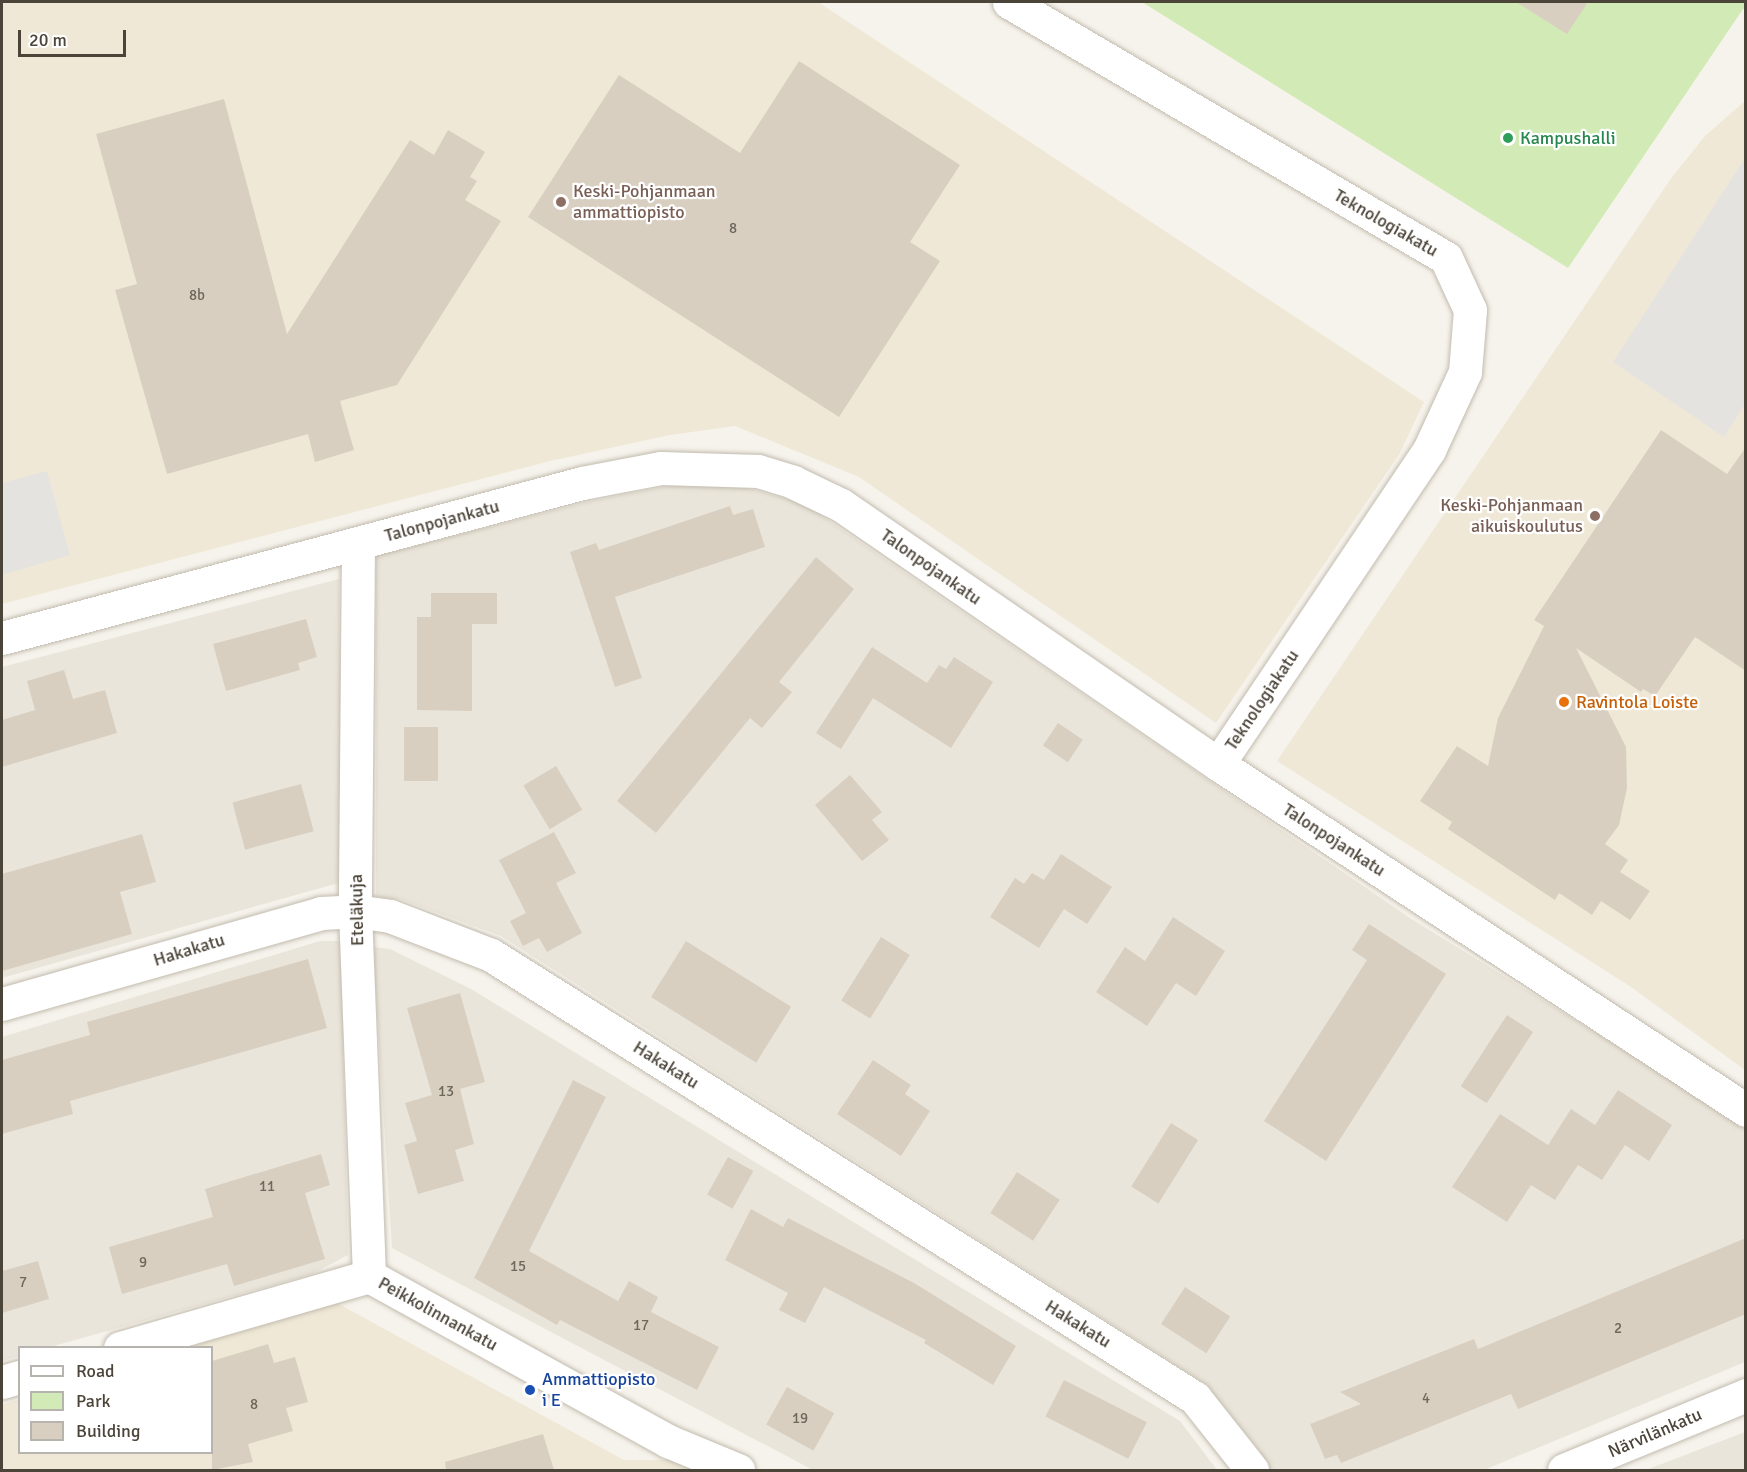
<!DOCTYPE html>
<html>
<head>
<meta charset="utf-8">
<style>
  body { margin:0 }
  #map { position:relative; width:1747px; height:1472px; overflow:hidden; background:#f6f3ec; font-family:Signika,sans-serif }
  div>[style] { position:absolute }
  .residential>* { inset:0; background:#eae5da }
  .education>* { inset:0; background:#efe8d6 }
  .green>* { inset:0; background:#d2eab5 }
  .parking>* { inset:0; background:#e5e3e0 }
  .building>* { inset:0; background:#d8cfc1; transform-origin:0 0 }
  .roads { filter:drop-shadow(0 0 2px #c2bbae) drop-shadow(0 0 2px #c2bbae) }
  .minor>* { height:33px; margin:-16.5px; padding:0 16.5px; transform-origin:16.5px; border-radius:16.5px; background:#fff }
  .tertiary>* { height:33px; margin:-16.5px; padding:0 16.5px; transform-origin:16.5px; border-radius:16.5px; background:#fff }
  .dots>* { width:16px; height:16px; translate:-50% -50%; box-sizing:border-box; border:3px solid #fff; border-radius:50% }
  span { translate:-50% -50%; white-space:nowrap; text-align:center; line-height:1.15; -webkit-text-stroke:4.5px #fff; paint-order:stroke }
  .number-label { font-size:15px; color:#6e675b }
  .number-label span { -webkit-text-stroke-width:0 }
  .leisure-label { font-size:18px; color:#27864d }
  .left { translate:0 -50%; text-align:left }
  .education-label { font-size:18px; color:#785e54 }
  .right { translate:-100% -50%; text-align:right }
  .street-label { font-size:18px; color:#4b4439 }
  .food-label { font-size:18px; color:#c56008 }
  .transit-label { font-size:18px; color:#164399 }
  .frame { position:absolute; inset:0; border:3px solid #4b4439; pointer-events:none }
  .legend { position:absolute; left:18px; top:1346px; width:195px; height:108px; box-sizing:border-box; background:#fff; border:2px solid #b7b4b0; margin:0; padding:8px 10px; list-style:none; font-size:18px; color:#4b4439 }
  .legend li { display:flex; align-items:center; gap:12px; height:30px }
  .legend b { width:30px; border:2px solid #b7b4b0 }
  .scale { position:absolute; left:18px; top:30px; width:108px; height:27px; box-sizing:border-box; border:3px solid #4b4439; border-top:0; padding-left:8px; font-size:18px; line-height:21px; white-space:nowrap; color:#4b4439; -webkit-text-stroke:4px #fff; paint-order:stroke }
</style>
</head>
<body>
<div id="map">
  <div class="residential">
    <div style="clip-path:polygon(683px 483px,746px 488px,803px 503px,1413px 920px,1745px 1125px,1745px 1362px,1484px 1470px,1268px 1470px,1259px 1450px,1206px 1384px,501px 936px,400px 899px,376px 898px,376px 556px,591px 501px)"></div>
    <div style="clip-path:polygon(339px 579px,342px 882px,2px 978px,2px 667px)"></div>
    <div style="clip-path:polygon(320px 941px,341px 941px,348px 1255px,312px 1274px,50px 1347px,20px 1348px,19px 1356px,2px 1361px,2px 1037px)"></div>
    <div style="clip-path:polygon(373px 947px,390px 949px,471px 989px,1180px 1421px,1217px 1470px,813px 1470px,392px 1248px)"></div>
    <div style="clip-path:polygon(1745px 1432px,1745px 1470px,1646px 1470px)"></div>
  </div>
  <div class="education">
    <div style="clip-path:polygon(2px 2px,818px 2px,1424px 402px,1400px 453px,1216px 723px,859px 477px,735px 426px,670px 435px,550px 461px,2px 604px)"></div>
    <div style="clip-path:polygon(1745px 101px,1745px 1070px,1631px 987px,1277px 761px,1672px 177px,1706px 135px)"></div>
    <div style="clip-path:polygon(337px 1303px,624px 1460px,686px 1460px,707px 1470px,2px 1470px,2px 1405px,19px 1399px,20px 1452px,212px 1452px,212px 1348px,190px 1347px)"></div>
  </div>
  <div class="green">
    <div style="clip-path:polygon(1142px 2px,1745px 2px,1746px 10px,1743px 9px,1568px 268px)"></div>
  </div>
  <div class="parking">
    <div style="clip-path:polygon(1745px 158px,1745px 404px,1724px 437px,1613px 362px)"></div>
    <div style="clip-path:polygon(47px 471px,70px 555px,2px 575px,2px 483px)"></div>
  </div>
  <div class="building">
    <div style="clip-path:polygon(1516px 2px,1588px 2px,1567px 34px)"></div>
    <div style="clip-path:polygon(799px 61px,960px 165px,910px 242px,940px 261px,839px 417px,528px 217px,619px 75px,740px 153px)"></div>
    <div style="clip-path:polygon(224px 99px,287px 334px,410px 140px,434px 155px,448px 130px,485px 152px,470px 177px,477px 181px,465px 200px,501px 221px,397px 385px,340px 401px,354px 450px,315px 462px,308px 434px,167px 474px,115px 290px,137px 284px,96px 134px)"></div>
    <div style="clip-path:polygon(1661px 430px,1727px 474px,1746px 447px,1746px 671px,1695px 637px,1655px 696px,1643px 689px,1641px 692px,1576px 648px,1626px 747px,1627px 788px,1619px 825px,1605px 844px,1628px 860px,1620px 872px,1650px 891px,1630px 920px,1601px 901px,1592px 915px,1559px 893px,1555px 900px,1448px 829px,1452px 822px,1420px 801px,1457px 746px,1488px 766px,1498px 718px,1544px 626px,1534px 620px)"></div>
    <div style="clip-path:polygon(730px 506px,733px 515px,753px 509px,765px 547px,615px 597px,642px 678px,615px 687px,570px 552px,596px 543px,599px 550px)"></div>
    <div style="clip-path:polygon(816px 557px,854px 589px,779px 682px,792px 692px,762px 728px,750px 718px,656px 833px,617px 801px)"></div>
    <div style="clip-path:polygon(431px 593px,497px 593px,497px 624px,472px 624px,472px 711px,417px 710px,417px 617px,431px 617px)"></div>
    <div style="clip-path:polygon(306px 619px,317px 657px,298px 663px,300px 670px,226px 691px,213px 644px)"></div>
    <div style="clip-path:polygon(872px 647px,927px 683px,939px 665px,946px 669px,954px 657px,993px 682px,951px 748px,873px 698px,841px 749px,816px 733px)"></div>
    <div style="clip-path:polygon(64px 670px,73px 699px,105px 690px,117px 733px,2px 767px,2px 720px,35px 710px,27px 681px)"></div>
    <div style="left:1058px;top:723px;width:30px;height:27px;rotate:34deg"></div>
    <div style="left:404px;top:727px;width:34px;height:54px"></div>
    <div style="left:556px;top:766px;width:51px;height:38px;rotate:59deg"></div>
    <div style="clip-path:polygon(850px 775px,882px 812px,872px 820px,889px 840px,862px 861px,815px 805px)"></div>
    <div style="left:301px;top:784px;width:49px;height:71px;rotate:75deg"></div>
    <div style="clip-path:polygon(554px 832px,576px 873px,556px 883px,582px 933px,547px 952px,539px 938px,523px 946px,510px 921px,526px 913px,499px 860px)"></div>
    <div style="clip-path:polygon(142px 834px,156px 882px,120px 892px,132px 934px,2px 971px,2px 874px)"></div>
    <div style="clip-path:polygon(1061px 854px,1112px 887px,1087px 924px,1064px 909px,1039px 948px,990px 917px,1015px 878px,1024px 884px,1032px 873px,1044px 880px)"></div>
    <div style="clip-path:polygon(1173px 917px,1225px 951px,1196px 996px,1176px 983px,1147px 1026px,1096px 992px,1125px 947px,1145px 961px)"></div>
    <div style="clip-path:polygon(1369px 924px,1446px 974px,1326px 1161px,1264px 1121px,1367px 960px,1352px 950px)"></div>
    <div style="left:881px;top:937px;width:34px;height:75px;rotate:32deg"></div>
    <div style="left:686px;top:941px;width:124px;height:66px;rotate:32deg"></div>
    <div style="clip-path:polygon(308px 959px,327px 1028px,70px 1101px,73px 1114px,2px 1134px,2px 1060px,90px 1035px,87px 1022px)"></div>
    <div style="clip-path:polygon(460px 993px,485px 1082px,460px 1089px,474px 1144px,455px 1150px,464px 1181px,418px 1194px,404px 1145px,417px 1141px,405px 1103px,432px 1095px,407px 1008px)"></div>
    <div style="left:1507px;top:1015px;width:31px;height:85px;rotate:33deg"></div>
    <div style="clip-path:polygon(873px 1060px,911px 1085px,905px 1094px,930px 1111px,901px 1156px,837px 1114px)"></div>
    <div style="clip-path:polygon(573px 1080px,606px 1097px,529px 1251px,618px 1301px,629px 1281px,658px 1297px,651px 1312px,719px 1347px,697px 1390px,560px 1320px,557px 1325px,474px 1278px)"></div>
    <div style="clip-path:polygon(1618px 1090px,1672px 1125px,1649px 1161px,1625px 1145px,1602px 1180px,1578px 1165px,1555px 1200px,1531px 1185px,1507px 1222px,1452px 1187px,1500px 1114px,1548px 1145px,1571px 1109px,1595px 1125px)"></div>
    <div style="left:1171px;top:1123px;width:32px;height:75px;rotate:32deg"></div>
    <div style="clip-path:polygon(321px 1154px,330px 1185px,305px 1193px,325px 1259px,234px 1286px,227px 1264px,122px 1294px,109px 1247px,213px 1217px,205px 1189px)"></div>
    <div style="left:728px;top:1157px;width:29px;height:43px;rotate:29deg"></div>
    <div style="left:1017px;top:1172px;width:51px;height:49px;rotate:33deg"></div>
    <div style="clip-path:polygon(751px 1209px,783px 1227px,788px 1218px,914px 1283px,1016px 1346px,993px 1385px,924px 1343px,926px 1340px,824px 1287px,805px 1323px,779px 1310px,788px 1293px,725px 1260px)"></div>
    <div style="clip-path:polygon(1746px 1238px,1746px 1314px,1518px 1409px,1511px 1394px,1341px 1463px,1337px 1455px,1325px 1459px,1310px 1424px,1361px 1404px,1340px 1392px,1474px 1339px,1478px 1349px)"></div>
    <div style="clip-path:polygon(38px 1261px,49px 1299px,2px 1313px,2px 1271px)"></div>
    <div style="left:1185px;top:1287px;width:54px;height:44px;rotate:33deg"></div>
    <div style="clip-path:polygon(268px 1344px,274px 1363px,295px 1357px,308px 1402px,286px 1408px,293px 1431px,248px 1444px,253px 1462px,212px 1470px,212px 1361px)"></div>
    <div style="left:1064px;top:1380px;width:93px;height:41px;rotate:27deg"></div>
    <div style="left:787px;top:1387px;width:54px;height:43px;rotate:29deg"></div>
    <div style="clip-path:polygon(543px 1434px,554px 1470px,446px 1470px,445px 1462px)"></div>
  </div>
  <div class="roads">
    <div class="minor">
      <div style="left:1009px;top:2px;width:506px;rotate:30.36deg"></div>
      <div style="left:1446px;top:258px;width:57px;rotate:65.2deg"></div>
      <div style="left:1470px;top:310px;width:62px;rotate:94.6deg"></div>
      <div style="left:1465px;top:372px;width:86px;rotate:114.8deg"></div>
      <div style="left:1429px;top:450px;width:378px;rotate:123.9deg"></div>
      <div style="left:358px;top:544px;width:367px;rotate:90.5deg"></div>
      <div style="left:355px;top:911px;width:365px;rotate:87.8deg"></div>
      <div style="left:2px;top:1004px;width:332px;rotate:-15.9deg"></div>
      <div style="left:321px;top:913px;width:34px;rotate:-3deg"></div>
      <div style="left:355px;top:911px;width:35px;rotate:8deg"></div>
      <div style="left:390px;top:916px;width:108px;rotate:21.1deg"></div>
      <div style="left:491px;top:955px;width:832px;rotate:32.18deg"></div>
      <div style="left:1195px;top:1398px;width:92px;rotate:51.6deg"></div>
      <div style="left:120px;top:1348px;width:259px;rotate:-16.1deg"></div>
      <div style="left:369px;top:1276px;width:342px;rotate:28.9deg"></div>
      <div style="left:668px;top:1441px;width:76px;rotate:22.5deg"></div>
      <div style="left:2px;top:1382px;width:19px;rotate:-16deg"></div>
      <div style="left:1564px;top:1470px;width:197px;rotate:-22.4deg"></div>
    </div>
    <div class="tertiary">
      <div style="left:2px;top:638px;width:600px;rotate:-14.96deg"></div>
      <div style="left:582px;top:483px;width:80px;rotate:-10.8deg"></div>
      <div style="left:661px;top:468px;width:97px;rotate:1.8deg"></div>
      <div style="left:758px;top:471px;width:37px;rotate:17deg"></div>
      <div style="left:793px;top:482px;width:53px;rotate:25.6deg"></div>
      <div style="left:841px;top:505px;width:457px;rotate:34.5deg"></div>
      <div style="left:1218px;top:764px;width:631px;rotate:33.24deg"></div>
    </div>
  </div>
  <div class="dots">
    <div style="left:1508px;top:138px;background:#2e9e5b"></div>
    <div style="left:561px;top:202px;background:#8d6e63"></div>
    <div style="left:1595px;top:516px;background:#8d6e63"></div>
    <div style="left:1564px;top:702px;background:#e8710a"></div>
    <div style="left:530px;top:1390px;background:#1a4fb4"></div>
  </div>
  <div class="number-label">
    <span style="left:733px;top:229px">8</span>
    <span style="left:197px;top:296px">8b</span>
    <span style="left:446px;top:1092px">13</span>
    <span style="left:267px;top:1187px">11</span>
    <span style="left:143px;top:1263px">9</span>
    <span style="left:518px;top:1267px">15</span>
    <span style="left:23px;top:1283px">7</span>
    <span style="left:641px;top:1326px">17</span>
    <span style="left:1618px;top:1329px">2</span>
    <span style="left:1426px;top:1399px">4</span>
    <span style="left:254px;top:1405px">8</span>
    <span style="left:800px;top:1419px">19</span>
  </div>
  <div class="leisure-label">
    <span class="left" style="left:1520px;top:138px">Kampushalli</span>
  </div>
  <div class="education-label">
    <span class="left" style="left:573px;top:202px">Keski-Pohjanmaan<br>ammattiopisto</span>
    <span class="right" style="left:1583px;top:516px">Keski-Pohjanmaan<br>aikuiskoulutus</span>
  </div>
  <div class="street-label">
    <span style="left:1386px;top:223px;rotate:30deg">Teknologiakatu</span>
    <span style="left:442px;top:521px;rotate:-15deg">Talonpojankatu</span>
    <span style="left:931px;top:567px;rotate:35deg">Talonpojankatu</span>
    <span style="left:1262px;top:700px;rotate:-56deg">Teknologiakatu</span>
    <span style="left:1334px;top:840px;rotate:33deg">Talonpojankatu</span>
    <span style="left:357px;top:910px;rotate:-91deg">Eteläkuja</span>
    <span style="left:189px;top:950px;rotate:-17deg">Hakakatu</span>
    <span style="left:666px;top:1065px;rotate:32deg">Hakakatu</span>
    <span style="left:438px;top:1314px;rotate:29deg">Peikkolinnankatu</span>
    <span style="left:1078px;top:1324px;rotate:32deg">Hakakatu</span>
    <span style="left:1655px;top:1433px;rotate:-23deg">Närvilänkatu</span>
  </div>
  <div class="food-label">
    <span class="left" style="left:1576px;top:702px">Ravintola Loiste</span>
  </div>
  <div class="transit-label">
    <span class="left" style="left:542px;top:1390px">Ammattiopisto<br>i E</span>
  </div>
  <div class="frame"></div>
  <ul class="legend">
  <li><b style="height:8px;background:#fff"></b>Road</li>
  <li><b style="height:16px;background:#d2eab5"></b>Park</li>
  <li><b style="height:16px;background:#d8cfc1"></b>Building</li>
  </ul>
  <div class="scale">20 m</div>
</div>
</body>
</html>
